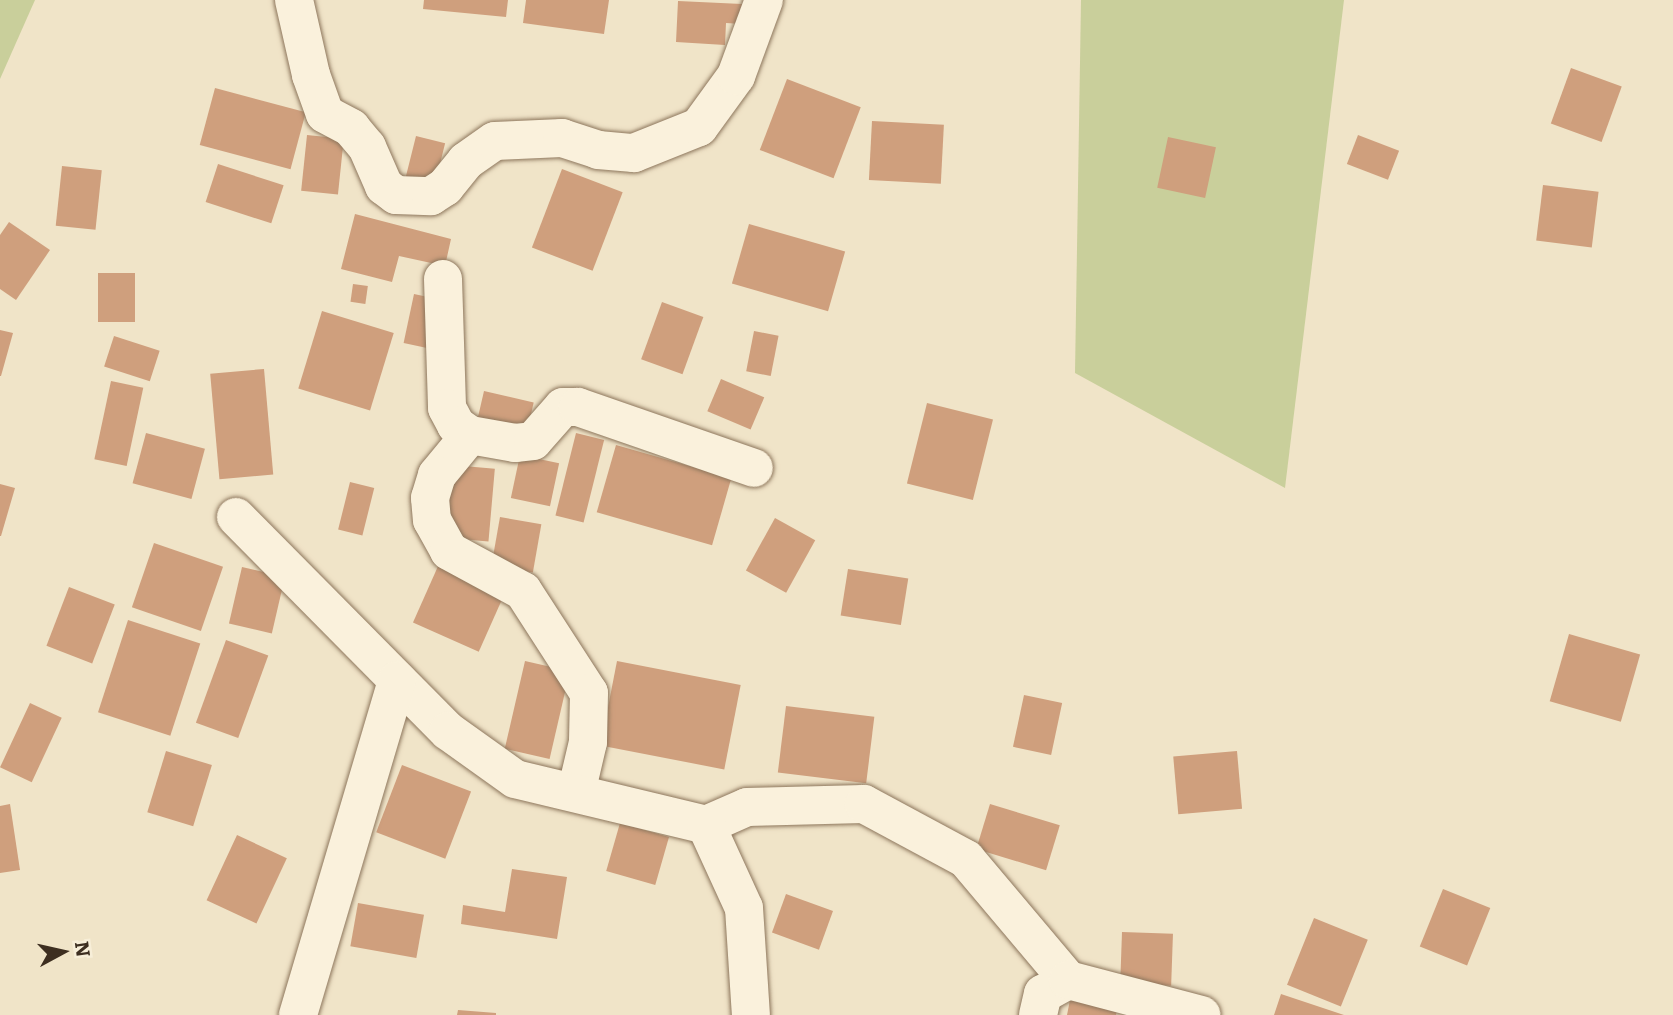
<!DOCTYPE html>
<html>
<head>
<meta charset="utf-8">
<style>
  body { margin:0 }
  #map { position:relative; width:1673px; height:1015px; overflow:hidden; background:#f0e4c8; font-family:Literata,serif }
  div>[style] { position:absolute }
  .green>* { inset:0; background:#c9cf9b }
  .building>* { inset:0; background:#cf9f7d; transform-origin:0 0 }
  .roads { filter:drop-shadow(0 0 2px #8d765c) drop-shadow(0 0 2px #8d765c) }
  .minor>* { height:38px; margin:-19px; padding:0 19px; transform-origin:19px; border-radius:19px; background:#faf1dc }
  span { translate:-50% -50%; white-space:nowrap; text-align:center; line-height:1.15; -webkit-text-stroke:5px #f7eed8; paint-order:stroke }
  .north { position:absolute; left:28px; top:917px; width:70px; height:70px; -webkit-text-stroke:5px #f7eed8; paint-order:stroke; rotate:82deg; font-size:19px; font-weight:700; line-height:28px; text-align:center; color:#3d2e20 }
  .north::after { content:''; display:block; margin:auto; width:24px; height:32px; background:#3d2e20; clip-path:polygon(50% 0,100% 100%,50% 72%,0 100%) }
</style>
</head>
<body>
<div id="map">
  <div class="green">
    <div style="clip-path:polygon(0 0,35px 0,0 79px)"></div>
    <div style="clip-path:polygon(1081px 0,1344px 0,1285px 488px,1075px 373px)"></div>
  </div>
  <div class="building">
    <div style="clip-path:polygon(424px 0,508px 0,506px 17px,423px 9px)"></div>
    <div style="clip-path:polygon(526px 0,609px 0,604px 34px,523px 23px)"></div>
    <div style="clip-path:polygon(678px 1px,742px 4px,742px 24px,726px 23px,725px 45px,676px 42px)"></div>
    <div style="left:1571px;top:68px;width:54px;height:59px;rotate:20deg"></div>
    <div style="left:787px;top:79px;width:79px;height:76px;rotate:21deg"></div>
    <div style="left:215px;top:88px;width:94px;height:59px;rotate:15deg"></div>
    <div style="left:872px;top:121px;width:72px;height:59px;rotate:3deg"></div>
    <div style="left:307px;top:135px;width:37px;height:56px;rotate:6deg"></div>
    <div style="left:1358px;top:135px;width:44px;height:31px;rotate:21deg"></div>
    <div style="left:416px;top:136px;width:30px;height:42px;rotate:14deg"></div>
    <div style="left:1168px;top:137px;width:49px;height:52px;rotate:12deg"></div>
    <div style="left:218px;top:164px;width:69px;height:40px;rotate:18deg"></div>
    <div style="left:62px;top:166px;width:40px;height:60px;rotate:6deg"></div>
    <div style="left:562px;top:169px;width:65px;height:84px;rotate:21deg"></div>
    <div style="left:1543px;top:185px;width:56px;height:56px;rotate:7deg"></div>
    <div style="clip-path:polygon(355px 214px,451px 239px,445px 266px,399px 256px,392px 282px,341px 269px)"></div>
    <div style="clip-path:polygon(9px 222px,50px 250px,16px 300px,0 289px,0 235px)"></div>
    <div style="left:749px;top:224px;width:100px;height:62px;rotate:16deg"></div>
    <div style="left:98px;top:273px;width:37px;height:49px"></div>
    <div style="left:353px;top:284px;width:15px;height:18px;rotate:8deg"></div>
    <div style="left:414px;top:294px;width:24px;height:50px;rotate:12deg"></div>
    <div style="left:662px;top:302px;width:44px;height:61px;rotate:20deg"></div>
    <div style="left:322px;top:311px;width:75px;height:81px;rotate:17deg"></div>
    <div style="clip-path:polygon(0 330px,13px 333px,1px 376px,0 376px)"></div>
    <div style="left:754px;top:331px;width:25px;height:41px;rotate:11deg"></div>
    <div style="left:114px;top:336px;width:48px;height:32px;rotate:18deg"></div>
    <div style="left:264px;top:369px;width:106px;height:54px;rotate:85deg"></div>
    <div style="left:721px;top:379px;width:47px;height:35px;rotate:23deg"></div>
    <div style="left:111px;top:381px;width:33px;height:80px;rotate:12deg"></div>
    <div style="left:484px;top:391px;width:51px;height:31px;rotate:13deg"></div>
    <div style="left:927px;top:403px;width:68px;height:83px;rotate:14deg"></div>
    <div style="left:146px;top:433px;width:61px;height:52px;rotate:15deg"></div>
    <div style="left:576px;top:433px;width:29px;height:85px;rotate:14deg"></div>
    <div style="left:616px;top:445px;width:120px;height:70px;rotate:16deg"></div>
    <div style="left:520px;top:455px;width:40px;height:44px;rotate:12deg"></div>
    <div style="left:452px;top:465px;width:43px;height:73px;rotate:5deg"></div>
    <div style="left:350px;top:482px;width:25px;height:49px;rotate:14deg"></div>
    <div style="clip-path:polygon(0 484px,15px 488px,1px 536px,0 536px)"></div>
    <div style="left:500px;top:517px;width:42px;height:49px;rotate:10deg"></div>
    <div style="left:775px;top:518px;width:46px;height:60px;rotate:29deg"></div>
    <div style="left:154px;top:543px;width:73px;height:68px;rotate:19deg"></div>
    <div style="left:439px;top:564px;width:72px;height:64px;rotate:24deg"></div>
    <div style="left:242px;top:567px;width:44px;height:58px;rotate:13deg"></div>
    <div style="left:848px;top:569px;width:61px;height:47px;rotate:9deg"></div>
    <div style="left:69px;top:587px;width:49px;height:63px;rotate:21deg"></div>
    <div style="left:128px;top:620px;width:76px;height:97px;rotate:18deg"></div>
    <div style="left:1569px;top:634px;width:74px;height:70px;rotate:16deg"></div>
    <div style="left:226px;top:640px;width:45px;height:88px;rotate:20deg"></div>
    <div style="left:525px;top:661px;width:46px;height:90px;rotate:13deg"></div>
    <div style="left:617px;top:661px;width:126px;height:86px;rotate:11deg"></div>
    <div style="left:1024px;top:695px;width:39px;height:53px;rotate:12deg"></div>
    <div style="left:30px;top:703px;width:35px;height:71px;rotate:25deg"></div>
    <div style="left:786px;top:706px;width:89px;height:67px;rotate:7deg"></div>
    <div style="left:166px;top:751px;width:48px;height:64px;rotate:17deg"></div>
    <div style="left:1237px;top:751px;width:58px;height:64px;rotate:85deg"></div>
    <div style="left:402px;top:765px;width:74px;height:72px;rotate:21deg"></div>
    <div style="clip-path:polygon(10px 804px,20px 870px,0 873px,0 806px)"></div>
    <div style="left:990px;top:804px;width:73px;height:47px;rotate:17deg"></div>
    <div style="left:620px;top:823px;width:51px;height:50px;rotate:16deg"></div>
    <div style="left:237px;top:835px;width:55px;height:72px;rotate:25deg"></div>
    <div style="clip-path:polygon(512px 869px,567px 877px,557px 939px,461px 924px,463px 905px,505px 912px)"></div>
    <div style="left:1443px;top:889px;width:51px;height:62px;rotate:22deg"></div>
    <div style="left:786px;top:894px;width:50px;height:41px;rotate:20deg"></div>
    <div style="left:358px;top:903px;width:67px;height:44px;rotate:10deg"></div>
    <div style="left:1314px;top:918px;width:58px;height:72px;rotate:22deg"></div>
    <div style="left:1122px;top:932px;width:51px;height:52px;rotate:2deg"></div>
    <div style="clip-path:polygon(1281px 994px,1344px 1015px,1274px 1015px)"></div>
    <div style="clip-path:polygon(1070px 1000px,1117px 1009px,1116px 1015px,1067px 1015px)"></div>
    <div style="clip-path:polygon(458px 1010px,496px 1013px,496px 1015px,457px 1015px)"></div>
  </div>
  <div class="roads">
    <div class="minor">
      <div style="left:294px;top:0;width:77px;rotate:77.2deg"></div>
      <div style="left:311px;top:75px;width:41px;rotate:70.3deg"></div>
      <div style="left:325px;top:114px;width:30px;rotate:28deg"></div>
      <div style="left:351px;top:128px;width:25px;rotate:50deg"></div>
      <div style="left:367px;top:147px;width:43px;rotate:66.4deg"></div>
      <div style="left:384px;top:186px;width:15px;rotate:37deg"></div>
      <div style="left:396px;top:195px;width:35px;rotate:2deg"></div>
      <div style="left:431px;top:196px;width:17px;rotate:-33deg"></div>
      <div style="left:445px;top:187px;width:33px;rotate:-51deg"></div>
      <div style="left:466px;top:161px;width:35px;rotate:-35deg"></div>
      <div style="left:495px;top:141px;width:67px;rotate:-2.6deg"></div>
      <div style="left:562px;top:138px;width:38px;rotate:18deg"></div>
      <div style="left:598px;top:150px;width:36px;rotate:5deg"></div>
      <div style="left:634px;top:153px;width:70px;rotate:-21.8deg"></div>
      <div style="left:699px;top:127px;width:63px;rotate:-54deg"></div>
      <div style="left:736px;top:76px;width:81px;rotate:-69.8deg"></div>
      <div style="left:443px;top:279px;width:129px;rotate:88.2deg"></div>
      <div style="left:447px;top:408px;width:19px;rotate:62deg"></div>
      <div style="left:456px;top:425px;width:17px;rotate:36deg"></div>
      <div style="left:470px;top:435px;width:46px;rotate:10.1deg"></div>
      <div style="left:515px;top:443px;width:18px;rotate:-6deg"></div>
      <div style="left:533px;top:441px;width:45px;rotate:-48.6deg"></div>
      <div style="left:563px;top:407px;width:15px"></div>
      <div style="left:578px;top:407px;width:186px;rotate:19.1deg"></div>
      <div style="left:470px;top:435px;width:52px;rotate:129.5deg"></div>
      <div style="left:437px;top:475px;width:24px;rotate:107deg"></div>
      <div style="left:430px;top:498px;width:22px;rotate:85deg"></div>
      <div style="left:432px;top:520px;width:35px;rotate:61deg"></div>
      <div style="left:449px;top:551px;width:84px;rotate:28.4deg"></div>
      <div style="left:523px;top:591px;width:121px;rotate:57.1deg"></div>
      <div style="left:589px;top:693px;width:49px;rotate:91.2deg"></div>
      <div style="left:588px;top:742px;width:52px;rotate:103.2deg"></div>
      <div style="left:236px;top:517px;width:301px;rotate:45.3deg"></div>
      <div style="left:448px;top:731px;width:82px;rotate:35.6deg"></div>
      <div style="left:515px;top:779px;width:196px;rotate:13.5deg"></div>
      <div style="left:706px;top:825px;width:45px;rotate:-23.7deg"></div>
      <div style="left:747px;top:807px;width:117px;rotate:-1.5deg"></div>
      <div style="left:864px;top:804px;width:116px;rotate:28.3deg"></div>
      <div style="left:966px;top:859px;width:158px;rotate:49.9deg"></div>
      <div style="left:706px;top:825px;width:91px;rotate:65.4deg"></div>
      <div style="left:744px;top:908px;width:107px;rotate:86.3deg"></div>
      <div style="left:298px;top:1015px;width:349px;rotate:-73.5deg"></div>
      <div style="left:1038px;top:1015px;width:22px;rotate:-77deg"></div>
      <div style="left:1043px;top:994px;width:29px;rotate:-29deg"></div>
      <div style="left:1068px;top:980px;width:138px;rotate:14.7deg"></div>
    </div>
  </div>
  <div class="north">N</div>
</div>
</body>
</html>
